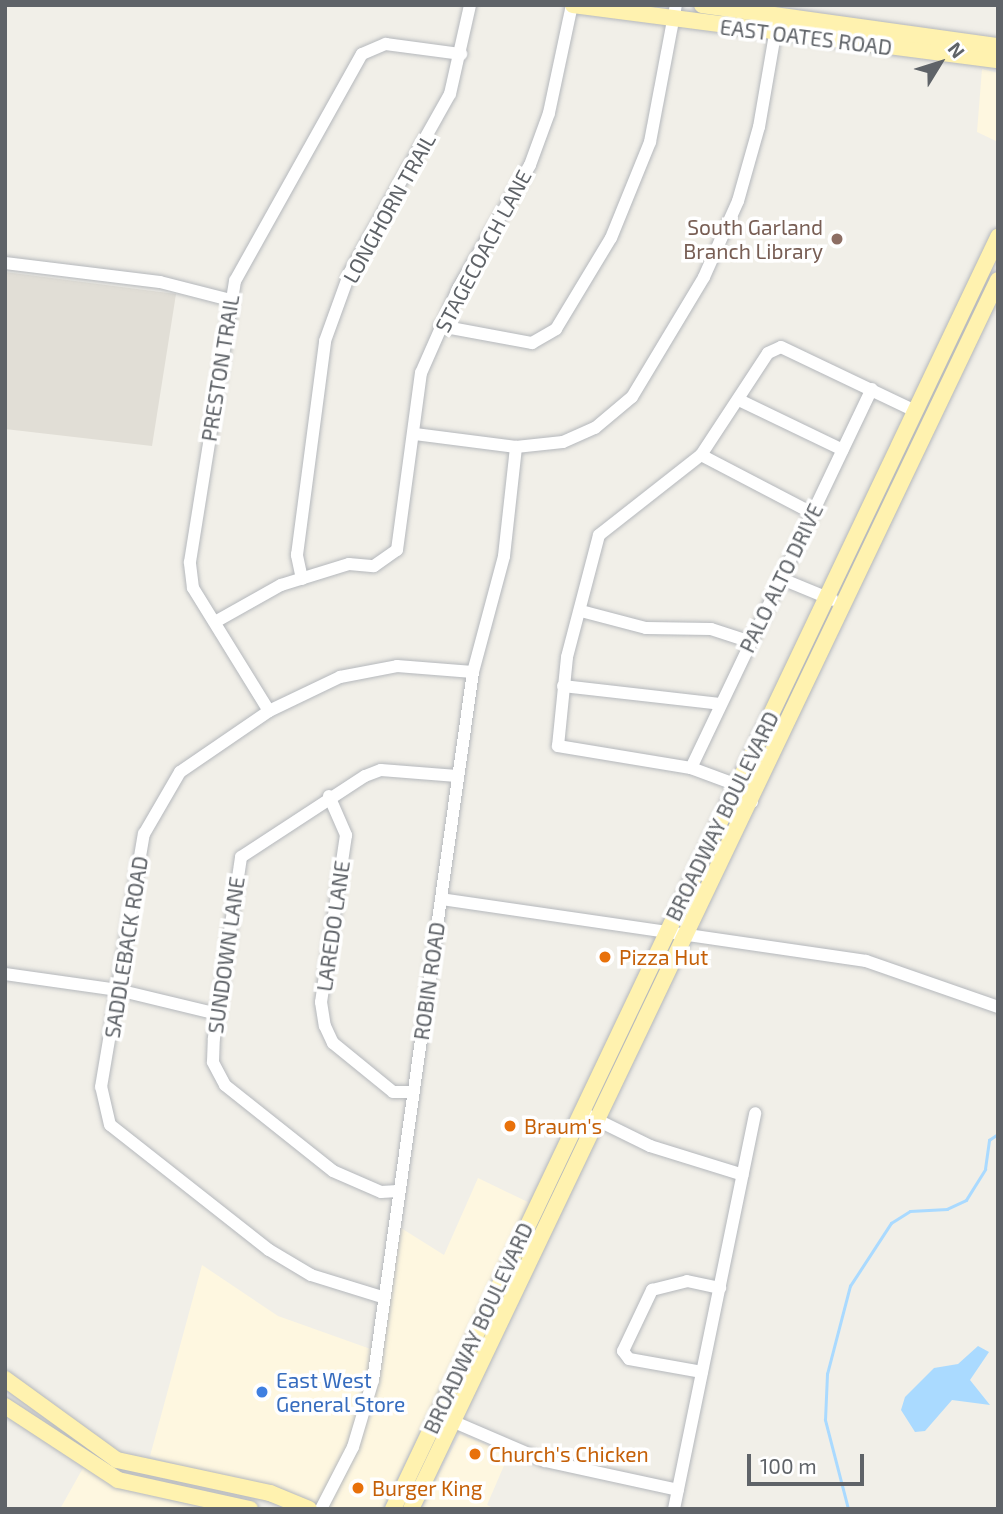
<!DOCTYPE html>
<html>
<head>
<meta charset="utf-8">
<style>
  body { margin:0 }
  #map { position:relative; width:1003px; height:1514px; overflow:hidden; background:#f1efe8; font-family:"Exo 2",sans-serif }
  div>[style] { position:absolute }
  .commercial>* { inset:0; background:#fef7e0 }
  .education>* { inset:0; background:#e1ded6 }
  .water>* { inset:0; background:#aadaff }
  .stream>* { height:2.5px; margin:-1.25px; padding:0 1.25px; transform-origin:1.25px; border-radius:1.25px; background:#aadaff }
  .roads { filter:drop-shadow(0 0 2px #b5b8bc) drop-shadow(0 0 2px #b5b8bc) }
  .minor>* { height:12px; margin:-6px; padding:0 6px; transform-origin:6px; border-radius:6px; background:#fff }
  .major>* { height:16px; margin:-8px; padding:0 8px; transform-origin:8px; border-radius:8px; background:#fff2af }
  .dots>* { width:19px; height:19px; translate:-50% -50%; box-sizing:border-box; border:4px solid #fff; border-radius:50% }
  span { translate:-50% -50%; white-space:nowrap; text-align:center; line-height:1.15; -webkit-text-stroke:7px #fff; paint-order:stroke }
  .street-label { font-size:21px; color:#5f6368 }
  .education-label { font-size:21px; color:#785e54 }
  .right { translate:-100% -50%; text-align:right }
  .food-label { font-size:21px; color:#c56008 }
  .left { translate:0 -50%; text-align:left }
  .shop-label { font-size:21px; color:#366cbe }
  .frame { position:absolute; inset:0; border:7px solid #5f6368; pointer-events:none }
  .north { position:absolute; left:905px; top:28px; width:70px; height:70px; -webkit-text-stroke:5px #fff; paint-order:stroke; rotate:52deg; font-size:19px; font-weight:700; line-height:28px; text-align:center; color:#5f6368 }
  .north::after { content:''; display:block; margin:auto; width:24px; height:32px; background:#5f6368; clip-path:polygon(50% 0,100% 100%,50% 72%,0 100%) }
  .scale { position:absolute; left:747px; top:1454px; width:117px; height:32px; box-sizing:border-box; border:4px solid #5f6368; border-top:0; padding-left:9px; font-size:21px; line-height:24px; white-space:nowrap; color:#5f6368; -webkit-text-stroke:5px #fff; paint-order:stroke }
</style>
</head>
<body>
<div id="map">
  <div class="commercial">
    <div style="clip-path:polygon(982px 69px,998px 73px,998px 142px,977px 132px)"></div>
    <div style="clip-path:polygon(478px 1178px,530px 1203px,382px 1509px,323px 1509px,150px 1456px,202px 1265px,278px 1316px,379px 1352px,401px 1228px,444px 1255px)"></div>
    <div style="clip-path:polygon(460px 1434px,509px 1454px,487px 1505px,495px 1509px,421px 1509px)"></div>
    <div style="clip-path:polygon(83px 1468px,192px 1504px,221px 1509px,60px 1509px)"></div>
  </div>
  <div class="education">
    <div style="clip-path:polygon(5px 272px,176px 294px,152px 446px,5px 429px)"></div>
  </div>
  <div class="water">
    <div style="clip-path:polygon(978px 1346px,989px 1352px,970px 1380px,990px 1405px,952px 1400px,925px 1431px,915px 1432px,901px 1410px,905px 1397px,934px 1368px,958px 1364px)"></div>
  </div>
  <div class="stream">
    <div style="left:848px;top:1509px;width:92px;rotate:-104.5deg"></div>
    <div style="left:825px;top:1420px;width:46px;rotate:-87.5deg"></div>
    <div style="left:827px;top:1374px;width:91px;rotate:-75.4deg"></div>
    <div style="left:850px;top:1286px;width:75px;rotate:-56.9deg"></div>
    <div style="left:891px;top:1223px;width:22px;rotate:-32deg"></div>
    <div style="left:910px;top:1211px;width:37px;rotate:-3deg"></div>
    <div style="left:947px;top:1209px;width:21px;rotate:-25deg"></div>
    <div style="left:966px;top:1200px;width:36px;rotate:-58deg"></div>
    <div style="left:985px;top:1169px;width:29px;rotate:-82deg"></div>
    <div style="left:989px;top:1140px;width:11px;rotate:-34deg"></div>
  </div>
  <div class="roads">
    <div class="minor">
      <div style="left:5px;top:263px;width:156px;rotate:7deg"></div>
      <div style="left:160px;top:282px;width:72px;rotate:14.4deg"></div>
      <div style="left:440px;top:326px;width:94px;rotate:10.5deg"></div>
      <div style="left:532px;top:343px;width:28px;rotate:-30deg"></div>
      <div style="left:556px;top:329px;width:106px;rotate:-58.9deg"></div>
      <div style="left:611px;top:238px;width:104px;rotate:-67.9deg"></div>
      <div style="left:650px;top:142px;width:139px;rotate:-79.3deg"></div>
      <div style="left:739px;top:400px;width:115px;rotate:25.7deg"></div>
      <div style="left:415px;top:434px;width:102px;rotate:7.3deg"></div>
      <div style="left:516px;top:447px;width:47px;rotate:-6.1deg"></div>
      <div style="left:563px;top:442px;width:35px;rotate:-24deg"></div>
      <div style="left:595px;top:428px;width:48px;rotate:-40deg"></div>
      <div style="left:632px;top:397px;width:140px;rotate:-59deg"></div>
      <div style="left:704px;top:277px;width:83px;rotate:-65.9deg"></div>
      <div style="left:738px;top:201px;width:77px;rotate:-74.2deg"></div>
      <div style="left:759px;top:127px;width:106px;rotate:-80.2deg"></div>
      <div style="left:701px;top:455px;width:125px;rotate:27.6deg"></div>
      <div style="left:302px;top:579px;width:25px;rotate:-102deg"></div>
      <div style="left:297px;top:555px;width:216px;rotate:-82.5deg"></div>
      <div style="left:325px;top:341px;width:73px;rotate:-70.1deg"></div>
      <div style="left:350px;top:272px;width:204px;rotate:-60.7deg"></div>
      <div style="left:450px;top:94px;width:91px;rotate:-77.3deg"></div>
      <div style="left:782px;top:579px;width:55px;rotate:22.4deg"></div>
      <div style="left:581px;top:611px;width:67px;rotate:14.7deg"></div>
      <div style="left:646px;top:628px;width:65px;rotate:0.9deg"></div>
      <div style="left:711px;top:629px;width:42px;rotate:18deg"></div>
      <div style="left:215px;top:622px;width:76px;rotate:-29.3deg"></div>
      <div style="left:281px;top:585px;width:71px;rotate:-17.2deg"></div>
      <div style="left:349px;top:564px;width:25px;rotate:5deg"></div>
      <div style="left:374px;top:566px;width:28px;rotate:-35deg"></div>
      <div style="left:397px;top:550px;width:179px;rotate:-82.3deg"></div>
      <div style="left:421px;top:373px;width:94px;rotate:-66.2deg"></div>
      <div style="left:459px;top:287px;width:141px;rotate:-59.8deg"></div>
      <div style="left:530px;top:165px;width:55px;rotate:-69.9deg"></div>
      <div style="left:549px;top:113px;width:110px;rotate:-78deg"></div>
      <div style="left:563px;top:686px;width:158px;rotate:6.5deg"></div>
      <div style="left:269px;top:711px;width:145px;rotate:-121.7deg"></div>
      <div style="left:193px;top:588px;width:26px;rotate:-97deg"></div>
      <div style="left:190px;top:562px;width:285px;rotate:-80.9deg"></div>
      <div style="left:235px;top:281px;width:260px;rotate:-60.8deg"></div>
      <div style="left:362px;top:54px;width:26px;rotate:-23deg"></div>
      <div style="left:386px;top:44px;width:76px;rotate:7.6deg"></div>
      <div style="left:691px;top:768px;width:420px;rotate:-64.5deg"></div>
      <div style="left:329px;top:796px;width:43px;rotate:66.4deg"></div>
      <div style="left:346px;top:835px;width:169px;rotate:98.5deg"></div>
      <div style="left:321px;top:1002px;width:24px;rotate:81deg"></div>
      <div style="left:325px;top:1026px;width:19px;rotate:65deg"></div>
      <div style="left:333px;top:1043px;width:77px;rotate:39.2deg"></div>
      <div style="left:393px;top:1092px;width:20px"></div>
      <div style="left:752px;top:802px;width:23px;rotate:-131deg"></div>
      <div style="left:737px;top:785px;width:49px;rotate:-159.7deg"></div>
      <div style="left:691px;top:768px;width:135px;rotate:-170.6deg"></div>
      <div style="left:558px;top:746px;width:89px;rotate:-84.2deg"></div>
      <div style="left:567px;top:657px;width:126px;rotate:-75.3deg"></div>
      <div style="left:599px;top:535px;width:130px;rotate:-38.1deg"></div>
      <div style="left:701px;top:455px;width:122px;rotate:-56.7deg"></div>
      <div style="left:768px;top:353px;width:14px;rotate:-25deg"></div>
      <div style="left:781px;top:347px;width:148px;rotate:25.5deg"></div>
      <div style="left:441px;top:899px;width:429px;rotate:8.3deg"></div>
      <div style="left:866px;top:961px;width:140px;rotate:19.2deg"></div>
      <div style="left:5px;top:974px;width:114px;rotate:8.1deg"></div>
      <div style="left:118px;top:990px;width:103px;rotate:13.5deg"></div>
      <div style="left:581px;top:1112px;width:77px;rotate:26.2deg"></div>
      <div style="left:650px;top:1146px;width:97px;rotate:17.3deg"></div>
      <div style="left:398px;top:1191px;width:17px;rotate:177deg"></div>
      <div style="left:381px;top:1192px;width:52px;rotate:-156.4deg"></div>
      <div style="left:333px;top:1171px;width:138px;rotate:-141.5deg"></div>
      <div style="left:225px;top:1085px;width:26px;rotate:-118deg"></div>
      <div style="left:213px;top:1062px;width:24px;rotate:-88deg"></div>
      <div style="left:214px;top:1038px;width:183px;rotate:-81.5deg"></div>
      <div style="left:241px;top:857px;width:148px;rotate:-33.2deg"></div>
      <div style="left:365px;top:776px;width:17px;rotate:-21deg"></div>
      <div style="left:381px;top:770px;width:76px;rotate:4.5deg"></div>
      <div style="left:382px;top:1297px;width:74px;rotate:-162.8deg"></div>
      <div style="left:311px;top:1275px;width:49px;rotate:-149.2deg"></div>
      <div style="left:269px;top:1250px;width:202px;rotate:-141.8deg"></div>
      <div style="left:110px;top:1125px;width:39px;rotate:-103deg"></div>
      <div style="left:101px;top:1087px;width:257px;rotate:-80.4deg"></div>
      <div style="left:144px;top:834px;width:72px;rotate:-59.9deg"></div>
      <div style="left:180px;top:772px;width:108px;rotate:-34.4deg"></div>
      <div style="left:269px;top:711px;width:79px;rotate:-25.6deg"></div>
      <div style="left:340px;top:677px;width:58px;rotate:-10.9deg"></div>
      <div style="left:397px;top:666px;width:76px;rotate:4.5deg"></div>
      <div style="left:702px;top:1372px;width:74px;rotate:-169.9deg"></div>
      <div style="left:629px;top:1359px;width:10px;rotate:-127deg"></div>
      <div style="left:623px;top:1351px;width:68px;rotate:-64.6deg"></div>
      <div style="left:652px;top:1290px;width:36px;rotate:-14deg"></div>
      <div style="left:687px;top:1281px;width:34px;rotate:12deg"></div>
      <div style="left:445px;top:1418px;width:109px;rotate:23.3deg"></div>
      <div style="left:545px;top:1461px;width:136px;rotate:12.3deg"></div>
      <div style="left:321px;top:1509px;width:70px;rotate:-62.7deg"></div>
      <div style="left:353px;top:1447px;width:70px;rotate:-73.4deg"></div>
      <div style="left:373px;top:1380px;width:715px;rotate:-81.96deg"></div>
      <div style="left:473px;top:672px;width:120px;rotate:-75deg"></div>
      <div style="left:504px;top:556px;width:110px;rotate:-83.7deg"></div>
      <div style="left:674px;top:1509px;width:404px;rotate:-78.4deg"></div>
    </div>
    <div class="major">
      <div style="left:573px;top:5px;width:429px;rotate:7.4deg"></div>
      <div style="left:702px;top:5px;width:299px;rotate:7.9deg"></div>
      <div style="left:5px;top:1379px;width:138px;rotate:35.9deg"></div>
      <div style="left:117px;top:1460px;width:157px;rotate:12.2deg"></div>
      <div style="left:270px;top:1493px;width:42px;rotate:22.3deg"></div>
      <div style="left:5px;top:1406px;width:135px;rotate:33.2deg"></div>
      <div style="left:118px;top:1480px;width:135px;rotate:12.4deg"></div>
      <div style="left:393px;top:1509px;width:1409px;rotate:-64.56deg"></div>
      <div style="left:411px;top:1509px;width:1362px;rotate:-64.47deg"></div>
    </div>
  </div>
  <div class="dots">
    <div style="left:837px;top:239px;background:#8d6e63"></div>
    <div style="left:605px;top:957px;background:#e8710a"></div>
    <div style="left:510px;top:1126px;background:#e8710a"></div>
    <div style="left:262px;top:1392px;background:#3f7fe0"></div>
    <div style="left:475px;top:1454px;background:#e8710a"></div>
    <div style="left:358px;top:1488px;background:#e8710a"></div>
  </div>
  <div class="street-label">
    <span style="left:806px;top:37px;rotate:7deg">EAST OATES ROAD</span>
    <span style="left:389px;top:208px;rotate:-61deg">LONGHORN TRAIL</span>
    <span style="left:483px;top:251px;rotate:-62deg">STAGECOACH LANE</span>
    <span style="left:220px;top:368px;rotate:-81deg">PRESTON TRAIL</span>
    <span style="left:781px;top:578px;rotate:-64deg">PALO ALTO DRIVE</span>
    <span style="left:722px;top:816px;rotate:-64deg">BROADWAY BOULEVARD</span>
    <span style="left:333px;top:926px;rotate:-82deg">LAREDO LANE</span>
    <span style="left:126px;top:947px;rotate:-81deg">SADDLEBACK ROAD</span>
    <span style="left:226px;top:955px;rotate:-82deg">SUNDOWN LANE</span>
    <span style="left:429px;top:981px;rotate:-82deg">ROBIN ROAD</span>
    <span style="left:478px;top:1328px;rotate:-65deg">BROADWAY BOULEVARD</span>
  </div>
  <div class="education-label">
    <span class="right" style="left:823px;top:239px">South Garland<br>Branch Library</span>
  </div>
  <div class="food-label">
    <span class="left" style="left:619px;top:957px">Pizza Hut</span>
    <span class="left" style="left:524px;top:1126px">Braum's</span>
    <span class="left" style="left:489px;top:1454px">Church's Chicken</span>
    <span class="left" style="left:372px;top:1488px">Burger King</span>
  </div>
  <div class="shop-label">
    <span class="left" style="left:276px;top:1392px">East West<br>General Store</span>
  </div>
  <div class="frame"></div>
  <div class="north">N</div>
  <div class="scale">100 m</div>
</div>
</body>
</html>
